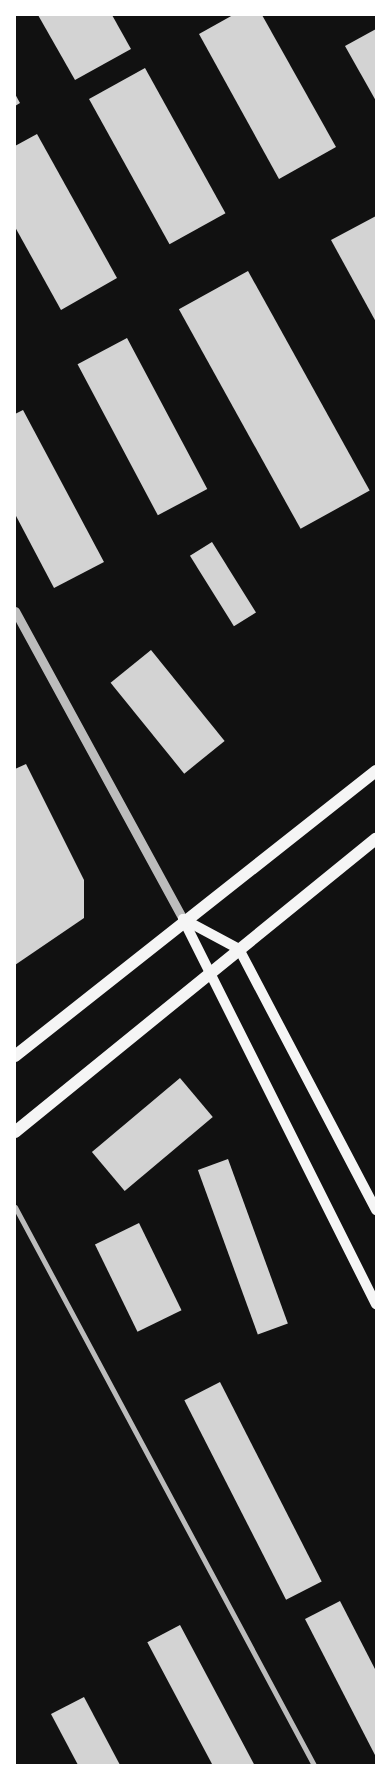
<!DOCTYPE html>
<html>
<head>
<meta charset="utf-8">
<style>
  body { margin:0 }
  #map { position:relative; width:391px; height:1780px; overflow:hidden; background:#111; font-family:"Alegreya Sans",sans-serif }
  div>[style] { position:absolute }
  .building>* { inset:0; background:#d3d3d3; transform-origin:0 0 }
  .minor>* { height:5px; margin:-2.5px; padding:0 2.5px; transform-origin:2.5px; border-radius:2.5px; background:#bcbcbc }
  .tertiary>* { height:9px; margin:-4.5px; padding:0 4.5px; transform-origin:4.5px; border-radius:4.5px; background:#bcbcbc }
  .secondary>* { height:10px; margin:-5px; padding:0 5px; transform-origin:5px; border-radius:5px; background:#f5f5f5 }
  .primary>* { height:12px; margin:-6px; padding:0 6px; transform-origin:6px; border-radius:6px; background:#f5f5f5 }
  span { translate:-50% -50%; white-space:nowrap; text-align:center; line-height:1.15; -webkit-text-stroke:4px #fff; paint-order:stroke }
  .frame { position:absolute; inset:0; border:16px solid #fff; pointer-events:none }
</style>
</head>
<body>
<div id="map">
  <div class="building">
    <div style="clip-path:polygon(38px 15px,112px 15px,131px 49px,75px 80px)"></div>
    <div style="clip-path:polygon(233px 15px,262px 15px,336px 147px,279px 179px,199px 34px)"></div>
    <div style="clip-path:polygon(376px 29px,376px 101px,345px 46px)"></div>
    <div style="left:145px;top:68px;width:166px;height:64px;rotate:61deg"></div>
    <div style="clip-path:polygon(15px 94px,20px 103px,15px 106px)"></div>
    <div style="clip-path:polygon(37px 134px,117px 278px,61px 310px,15px 227px,15px 146px)"></div>
    <div style="clip-path:polygon(376px 216px,376px 322px,331px 240px)"></div>
    <div style="left:248px;top:271px;width:251px;height:79px;rotate:61deg"></div>
    <div style="left:127px;top:338px;width:171px;height:56px;rotate:62deg"></div>
    <div style="clip-path:polygon(23px 410px,104px 562px,54px 588px,15px 514px,15px 414px)"></div>
    <div style="left:212px;top:542px;width:83px;height:26px;rotate:58deg"></div>
    <div style="left:151px;top:650px;width:117px;height:52px;rotate:51deg"></div>
    <div style="clip-path:polygon(26px 764px,84px 880px,84px 918px,15px 965px,15px 769px)"></div>
    <div style="left:180px;top:1078px;width:51px;height:115px;rotate:50deg"></div>
    <div style="left:228px;top:1159px;width:175px;height:32px;rotate:70deg"></div>
    <div style="left:139px;top:1223px;width:97px;height:49px;rotate:64deg"></div>
    <div style="left:220px;top:1382px;width:224px;height:40px;rotate:63deg"></div>
    <div style="clip-path:polygon(340px 1601px,376px 1671px,376px 1757px,305px 1619px)"></div>
    <div style="left:180px;top:1625px;width:158px;height:37px;rotate:62deg"></div>
    <div style="clip-path:polygon(84px 1697px,120px 1765px,78px 1765px,51px 1714px)"></div>
  </div>
  <div class="minor">
    <div style="left:15px;top:1207px;width:633px;rotate:61.82deg"></div>
  </div>
  <div class="tertiary">
    <div style="left:15px;top:611px;width:351px;rotate:61.4deg"></div>
  </div>
  <div class="secondary">
    <div style="left:183px;top:919px;width:431px;rotate:63.4deg"></div>
    <div style="left:183px;top:919px;width:64px;rotate:28.2deg"></div>
    <div style="left:239px;top:949px;width:295px;rotate:62.3deg"></div>
  </div>
  <div class="primary">
    <div style="left:15px;top:1056px;width:460px;rotate:-38.3deg"></div>
    <div style="left:15px;top:1132px;width:465px;rotate:-39.1deg"></div>
  </div>
  <div class="frame"></div>
</div>
</body>
</html>
